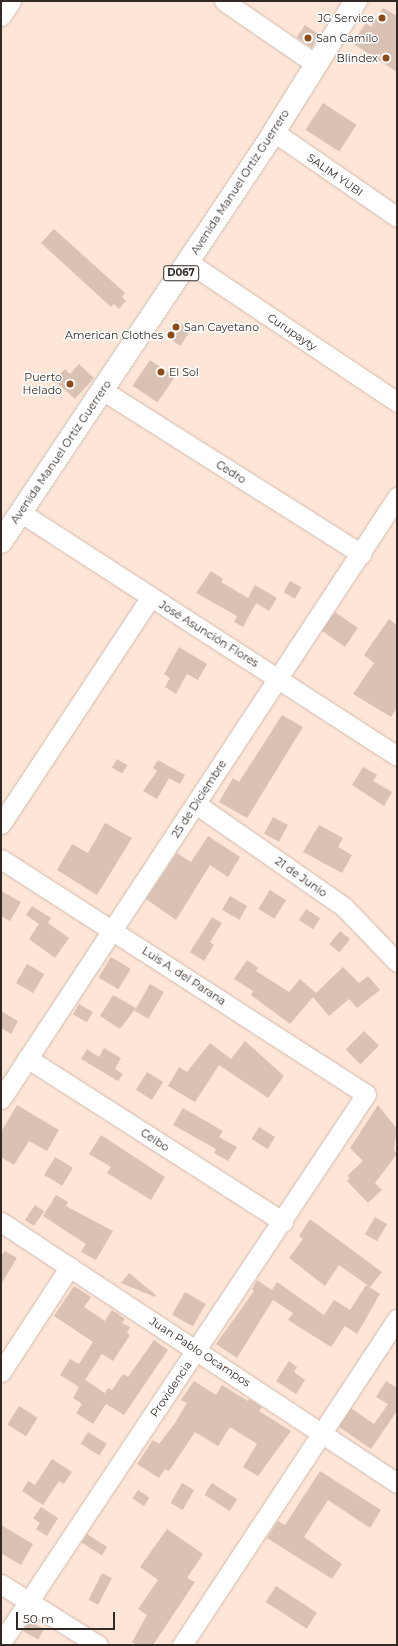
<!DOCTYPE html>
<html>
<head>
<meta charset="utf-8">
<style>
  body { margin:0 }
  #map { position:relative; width:398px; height:1646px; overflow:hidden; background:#fde5d7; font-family:Montserrat,sans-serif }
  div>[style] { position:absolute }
  .building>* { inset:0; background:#d9c2b4; transform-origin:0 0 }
  .roads { filter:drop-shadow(0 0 1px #d0b9ac) drop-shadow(0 0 1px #d0b9ac) }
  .minor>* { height:19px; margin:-9.5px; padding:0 9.5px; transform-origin:9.5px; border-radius:9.5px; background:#fff }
  .major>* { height:22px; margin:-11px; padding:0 11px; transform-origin:11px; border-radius:11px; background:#fff }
  .dots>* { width:11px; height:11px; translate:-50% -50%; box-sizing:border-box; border:2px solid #fff; border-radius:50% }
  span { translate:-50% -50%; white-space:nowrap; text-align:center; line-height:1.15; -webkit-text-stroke:3px #fff; paint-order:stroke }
  .shield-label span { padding:1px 3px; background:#fff; border:1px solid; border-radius:3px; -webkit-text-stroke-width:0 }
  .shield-label { font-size:10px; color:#322924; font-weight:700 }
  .poi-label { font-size:11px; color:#322924 }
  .right { translate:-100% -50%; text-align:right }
  .left { translate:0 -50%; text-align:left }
  .street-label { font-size:11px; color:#322924 }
  .frame { position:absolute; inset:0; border:2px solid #322924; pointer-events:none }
  .scale { position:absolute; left:16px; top:1612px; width:99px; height:18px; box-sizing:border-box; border:2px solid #322924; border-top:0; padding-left:5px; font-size:12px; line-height:14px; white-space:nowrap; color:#322924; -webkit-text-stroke:3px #fff; paint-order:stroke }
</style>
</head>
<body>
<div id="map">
  <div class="building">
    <div style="clip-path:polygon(383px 8px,397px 16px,397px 72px,352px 43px,366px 23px,371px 27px)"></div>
    <div style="left:305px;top:25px;width:18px;height:15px;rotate:34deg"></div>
    <div style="left:323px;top:103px;width:40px;height:32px;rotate:33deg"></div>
    <div style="clip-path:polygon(54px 229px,125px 293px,122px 297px,126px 301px,119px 309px,114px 304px,111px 307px,41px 243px)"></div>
    <div style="left:176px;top:320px;width:18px;height:19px;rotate:34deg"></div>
    <div style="left:150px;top:360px;width:30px;height:31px;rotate:34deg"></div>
    <div style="clip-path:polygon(79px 364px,94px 378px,75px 399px,54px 380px,65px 369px,70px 374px)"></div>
    <div style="clip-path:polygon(211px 571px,223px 579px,221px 582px,248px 598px,255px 585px,277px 598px,269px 611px,256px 603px,243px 627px,234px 622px,237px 616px,196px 593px)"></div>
    <div style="left:290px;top:581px;width:13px;height:13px;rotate:29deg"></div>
    <div style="left:335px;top:612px;width:28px;height:23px;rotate:35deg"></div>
    <div style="clip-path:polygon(389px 619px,397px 625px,397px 708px,391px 717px,353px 694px,374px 663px,364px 655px)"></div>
    <div style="clip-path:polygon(179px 647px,207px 664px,198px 680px,187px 674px,176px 694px,165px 687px,170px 678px,164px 674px)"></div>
    <div style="clip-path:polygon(282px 715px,303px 727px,247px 818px,219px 802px,233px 778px,239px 782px)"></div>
    <div style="left:117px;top:759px;width:12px;height:10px;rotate:31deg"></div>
    <div style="clip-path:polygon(158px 760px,185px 775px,180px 784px,169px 778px,157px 799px,143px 791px,157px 771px,153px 768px)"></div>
    <div style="clip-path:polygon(363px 767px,377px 775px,373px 781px,392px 792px,384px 806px,352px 785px)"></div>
    <div style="left:273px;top:817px;width:17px;height:19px;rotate:28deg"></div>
    <div style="clip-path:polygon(105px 823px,132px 838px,97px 895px,57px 870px,72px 844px,88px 853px)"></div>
    <div style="clip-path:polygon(319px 825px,343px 838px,338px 847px,352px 855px,342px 873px,303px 852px)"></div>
    <div style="clip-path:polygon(208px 836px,240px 857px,228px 877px,210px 865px,176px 920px,146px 899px,177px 853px,191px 862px)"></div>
    <div style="left:270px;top:890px;width:19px;height:22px;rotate:32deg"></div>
    <div style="clip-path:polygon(1px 891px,21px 902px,10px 921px,1px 916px)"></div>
    <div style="left:230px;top:896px;width:20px;height:16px;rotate:30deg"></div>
    <div style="clip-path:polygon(32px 906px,51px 918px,48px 923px,69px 938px,55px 958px,29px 939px,39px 924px,26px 915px)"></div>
    <div style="left:306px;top:909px;width:17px;height:13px;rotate:33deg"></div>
    <div style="clip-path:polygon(212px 917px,222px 923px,210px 942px,214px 945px,204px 961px,190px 952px)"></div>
    <div style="left:340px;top:931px;width:13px;height:17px;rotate:39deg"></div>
    <div style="left:111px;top:957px;width:23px;height:24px;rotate:31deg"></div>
    <div style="clip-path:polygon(247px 960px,258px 968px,256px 971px,289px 992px,300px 979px,316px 993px,343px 967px,359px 983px,368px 976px,380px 990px,357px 1008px,349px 999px,329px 1016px,313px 997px,290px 1024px,251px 995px,253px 991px,234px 979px)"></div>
    <div style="left:27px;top:964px;width:20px;height:22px;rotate:30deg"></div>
    <div style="left:150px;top:984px;width:16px;height:31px;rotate:30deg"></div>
    <div style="clip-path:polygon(113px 995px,136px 1008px,120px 1029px,100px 1016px)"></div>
    <div style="left:79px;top:1004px;width:16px;height:12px;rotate:30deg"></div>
    <div style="clip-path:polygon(1px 1011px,18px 1021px,11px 1034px,1px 1028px)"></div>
    <div style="left:364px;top:1031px;width:21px;height:26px;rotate:45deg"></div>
    <div style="clip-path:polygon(245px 1041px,284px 1076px,268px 1098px,219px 1065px,195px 1102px,168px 1086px,179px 1067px,187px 1072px,210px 1043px,231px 1059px)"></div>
    <div style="clip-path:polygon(104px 1048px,121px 1058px,115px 1069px,123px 1074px,118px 1081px,81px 1059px,87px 1049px,99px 1057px)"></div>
    <div style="left:147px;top:1072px;width:19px;height:21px;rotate:32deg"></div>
    <div style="clip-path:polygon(17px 1105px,59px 1130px,47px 1151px,29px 1141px,14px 1165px,1px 1157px,1px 1132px)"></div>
    <div style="clip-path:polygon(378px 1105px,397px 1129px,394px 1150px,397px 1154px,375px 1183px,382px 1190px,368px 1203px,347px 1181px,350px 1178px,347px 1176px,363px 1161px,350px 1148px)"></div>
    <div style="clip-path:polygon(183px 1108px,223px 1131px,219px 1137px,237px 1147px,228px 1161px,214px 1153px,216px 1149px,173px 1125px)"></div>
    <div style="left:259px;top:1127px;width:19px;height:14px;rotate:32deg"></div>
    <div style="clip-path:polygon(101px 1135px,165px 1177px,151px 1200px,107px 1173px,111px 1167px,89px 1154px)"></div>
    <div style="left:55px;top:1157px;width:21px;height:21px;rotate:31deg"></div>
    <div style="clip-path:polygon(56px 1195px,68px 1202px,66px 1206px,113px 1231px,96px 1260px,81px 1252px,86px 1244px,43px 1216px)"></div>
    <div style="left:35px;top:1205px;width:11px;height:18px;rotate:34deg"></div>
    <div style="left:375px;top:1217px;width:14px;height:20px;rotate:30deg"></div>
    <div style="clip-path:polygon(310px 1219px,382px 1272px,370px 1287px,339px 1265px,325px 1286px,289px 1258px,303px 1239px,299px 1236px)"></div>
    <div style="clip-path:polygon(5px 1251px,17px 1258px,1px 1284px,1px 1256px)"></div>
    <div style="clip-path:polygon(129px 1273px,156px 1295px,155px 1297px,121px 1283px)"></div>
    <div style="clip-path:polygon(257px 1280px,272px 1290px,277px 1282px,324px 1315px,334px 1300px,350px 1310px,366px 1285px,380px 1294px,357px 1334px,345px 1326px,331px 1347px,288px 1320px,293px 1313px,273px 1300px,237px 1358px,216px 1344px,254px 1291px,252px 1289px)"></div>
    <div style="clip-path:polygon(74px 1286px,91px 1297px,84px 1307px,105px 1321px,112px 1310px,125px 1319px,122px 1323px,130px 1327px,127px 1333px,130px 1335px,113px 1361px,102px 1354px,85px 1380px,105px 1393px,108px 1388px,112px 1390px,123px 1374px,128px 1377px,154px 1340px,168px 1350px,124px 1415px,106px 1404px,93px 1424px,76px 1413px,82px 1404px,73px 1398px,79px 1387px,60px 1375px,70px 1359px,79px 1364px,93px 1342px,54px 1316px)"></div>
    <div style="left:185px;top:1292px;width:24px;height:26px;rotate:30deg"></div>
    <div style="clip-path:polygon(289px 1361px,297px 1367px,294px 1372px,305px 1380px,296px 1394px,276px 1381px)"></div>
    <div style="clip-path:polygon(194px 1381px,216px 1395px,222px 1385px,248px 1401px,249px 1399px,262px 1407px,259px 1411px,291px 1431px,258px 1476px,243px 1467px,257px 1444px,230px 1427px,218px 1446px,195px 1432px,169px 1471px,165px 1469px,159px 1478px,137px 1464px,153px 1440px,159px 1444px,175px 1423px,187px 1403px,181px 1400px)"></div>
    <div style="clip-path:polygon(386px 1381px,397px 1388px,397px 1411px,371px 1449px,339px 1427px,351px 1408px,374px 1424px,388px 1404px,376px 1397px)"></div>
    <div style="left:19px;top:1406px;width:22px;height:22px;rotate:32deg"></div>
    <div style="left:88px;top:1432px;width:22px;height:14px;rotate:32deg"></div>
    <div style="clip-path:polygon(52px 1459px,72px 1472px,64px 1484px,59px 1481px,43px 1505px,22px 1491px,28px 1481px,35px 1485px)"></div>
    <div style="clip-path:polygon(320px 1471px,381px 1510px,370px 1528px,328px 1500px,304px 1537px,342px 1564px,332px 1579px,267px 1538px,278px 1521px,285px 1525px)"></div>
    <div style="left:182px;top:1483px;width:14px;height:23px;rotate:30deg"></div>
    <div style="left:212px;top:1483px;width:30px;height:14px;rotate:33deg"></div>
    <div style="left:138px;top:1490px;width:14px;height:10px;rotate:34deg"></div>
    <div style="clip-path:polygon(41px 1507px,58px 1518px,47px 1536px,36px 1529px,40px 1523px,33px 1518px)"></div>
    <div style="clip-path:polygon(1px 1525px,33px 1544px,21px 1565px,1px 1553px)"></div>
    <div style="clip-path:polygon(167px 1529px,203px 1554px,187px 1578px,195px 1582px,153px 1645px,137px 1645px,132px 1642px,147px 1615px,138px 1609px,158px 1580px,140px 1567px)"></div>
    <div style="left:87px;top:1534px;width:24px;height:10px;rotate:33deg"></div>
    <div style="left:102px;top:1573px;width:11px;height:30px;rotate:27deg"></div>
    <div style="left:276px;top:1586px;width:49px;height:19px;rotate:33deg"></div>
    <div style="left:29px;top:1621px;width:17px;height:12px;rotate:28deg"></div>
  </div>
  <div class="roads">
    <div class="minor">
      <div style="left:224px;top:1px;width:113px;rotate:34.5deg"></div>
      <div style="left:1px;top:16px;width:18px;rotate:-56deg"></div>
      <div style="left:274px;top:132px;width:150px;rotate:34.6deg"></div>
      <div style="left:188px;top:262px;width:252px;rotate:33.8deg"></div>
      <div style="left:102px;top:390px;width:307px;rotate:32.3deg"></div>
      <div style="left:20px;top:512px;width:449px;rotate:32.9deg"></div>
      <div style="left:196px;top:804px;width:180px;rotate:34.8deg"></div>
      <div style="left:344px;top:907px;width:76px;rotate:46.1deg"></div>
      <div style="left:1px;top:824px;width:271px;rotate:-56.6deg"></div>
      <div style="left:1px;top:859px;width:434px;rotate:32.8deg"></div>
      <div style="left:366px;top:1094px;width:659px;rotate:123.62deg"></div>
      <div style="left:27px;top:1058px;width:304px;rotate:32.6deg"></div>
      <div style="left:1px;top:1099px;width:721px;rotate:-56.66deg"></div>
      <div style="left:1px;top:1222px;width:474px;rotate:33.4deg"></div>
      <div style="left:1px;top:1372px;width:126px;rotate:-56.9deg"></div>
      <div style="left:1px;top:1584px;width:115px;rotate:32.2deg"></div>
      <div style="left:182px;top:1645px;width:391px;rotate:-56.6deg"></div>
    </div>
    <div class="major">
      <div style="left:1px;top:542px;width:493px;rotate:-56.3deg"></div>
      <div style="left:274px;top:132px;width:155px;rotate:-58deg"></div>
    </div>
  </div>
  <div class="dots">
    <div style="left:382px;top:18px;background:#8d4a1b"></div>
    <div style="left:308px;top:38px;background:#8d4a1b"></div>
    <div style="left:386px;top:58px;background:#8d4a1b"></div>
    <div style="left:176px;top:327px;background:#8d4a1b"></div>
    <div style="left:171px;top:335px;background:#8d4a1b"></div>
    <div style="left:161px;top:372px;background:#8d4a1b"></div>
    <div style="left:70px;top:384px;background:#8d4a1b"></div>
  </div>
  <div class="shield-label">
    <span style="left:181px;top:273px">D067</span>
  </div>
  <div class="poi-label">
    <span class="right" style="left:374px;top:18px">JG Service</span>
    <span class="left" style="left:316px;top:38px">San Camilo</span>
    <span class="right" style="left:378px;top:58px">Blindex</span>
    <span class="left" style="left:184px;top:327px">San Cayetano</span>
    <span class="right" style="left:163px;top:335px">American Clothes</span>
    <span class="left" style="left:169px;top:372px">El Sol</span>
    <span class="right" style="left:62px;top:384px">Puerto<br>Helado</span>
  </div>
  <div class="street-label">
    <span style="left:335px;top:175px;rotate:35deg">SALIM YUBI</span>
    <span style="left:240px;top:182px;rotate:-57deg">Avenida Manuel Ortíz Guerrero</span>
    <span style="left:292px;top:332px;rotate:34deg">Curupayty</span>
    <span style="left:61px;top:452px;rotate:-56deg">Avenida Manuel Ortíz Guerrero</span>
    <span style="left:231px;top:472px;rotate:32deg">Cedro</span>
    <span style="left:209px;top:634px;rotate:32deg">José Asunción Flores</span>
    <span style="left:199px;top:799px;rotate:-57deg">25 de Diciembre</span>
    <span style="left:301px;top:877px;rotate:35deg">21 de Junio</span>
    <span style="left:184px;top:976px;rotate:33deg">Luis A. del Parana</span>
    <span style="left:155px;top:1140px;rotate:33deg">Ceibo</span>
    <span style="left:200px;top:1352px;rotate:33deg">Juan Pablo Ocampos</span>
    <span style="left:171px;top:1389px;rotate:-56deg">Providencia</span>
  </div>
  <div class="frame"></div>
  <div class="scale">50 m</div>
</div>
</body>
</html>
